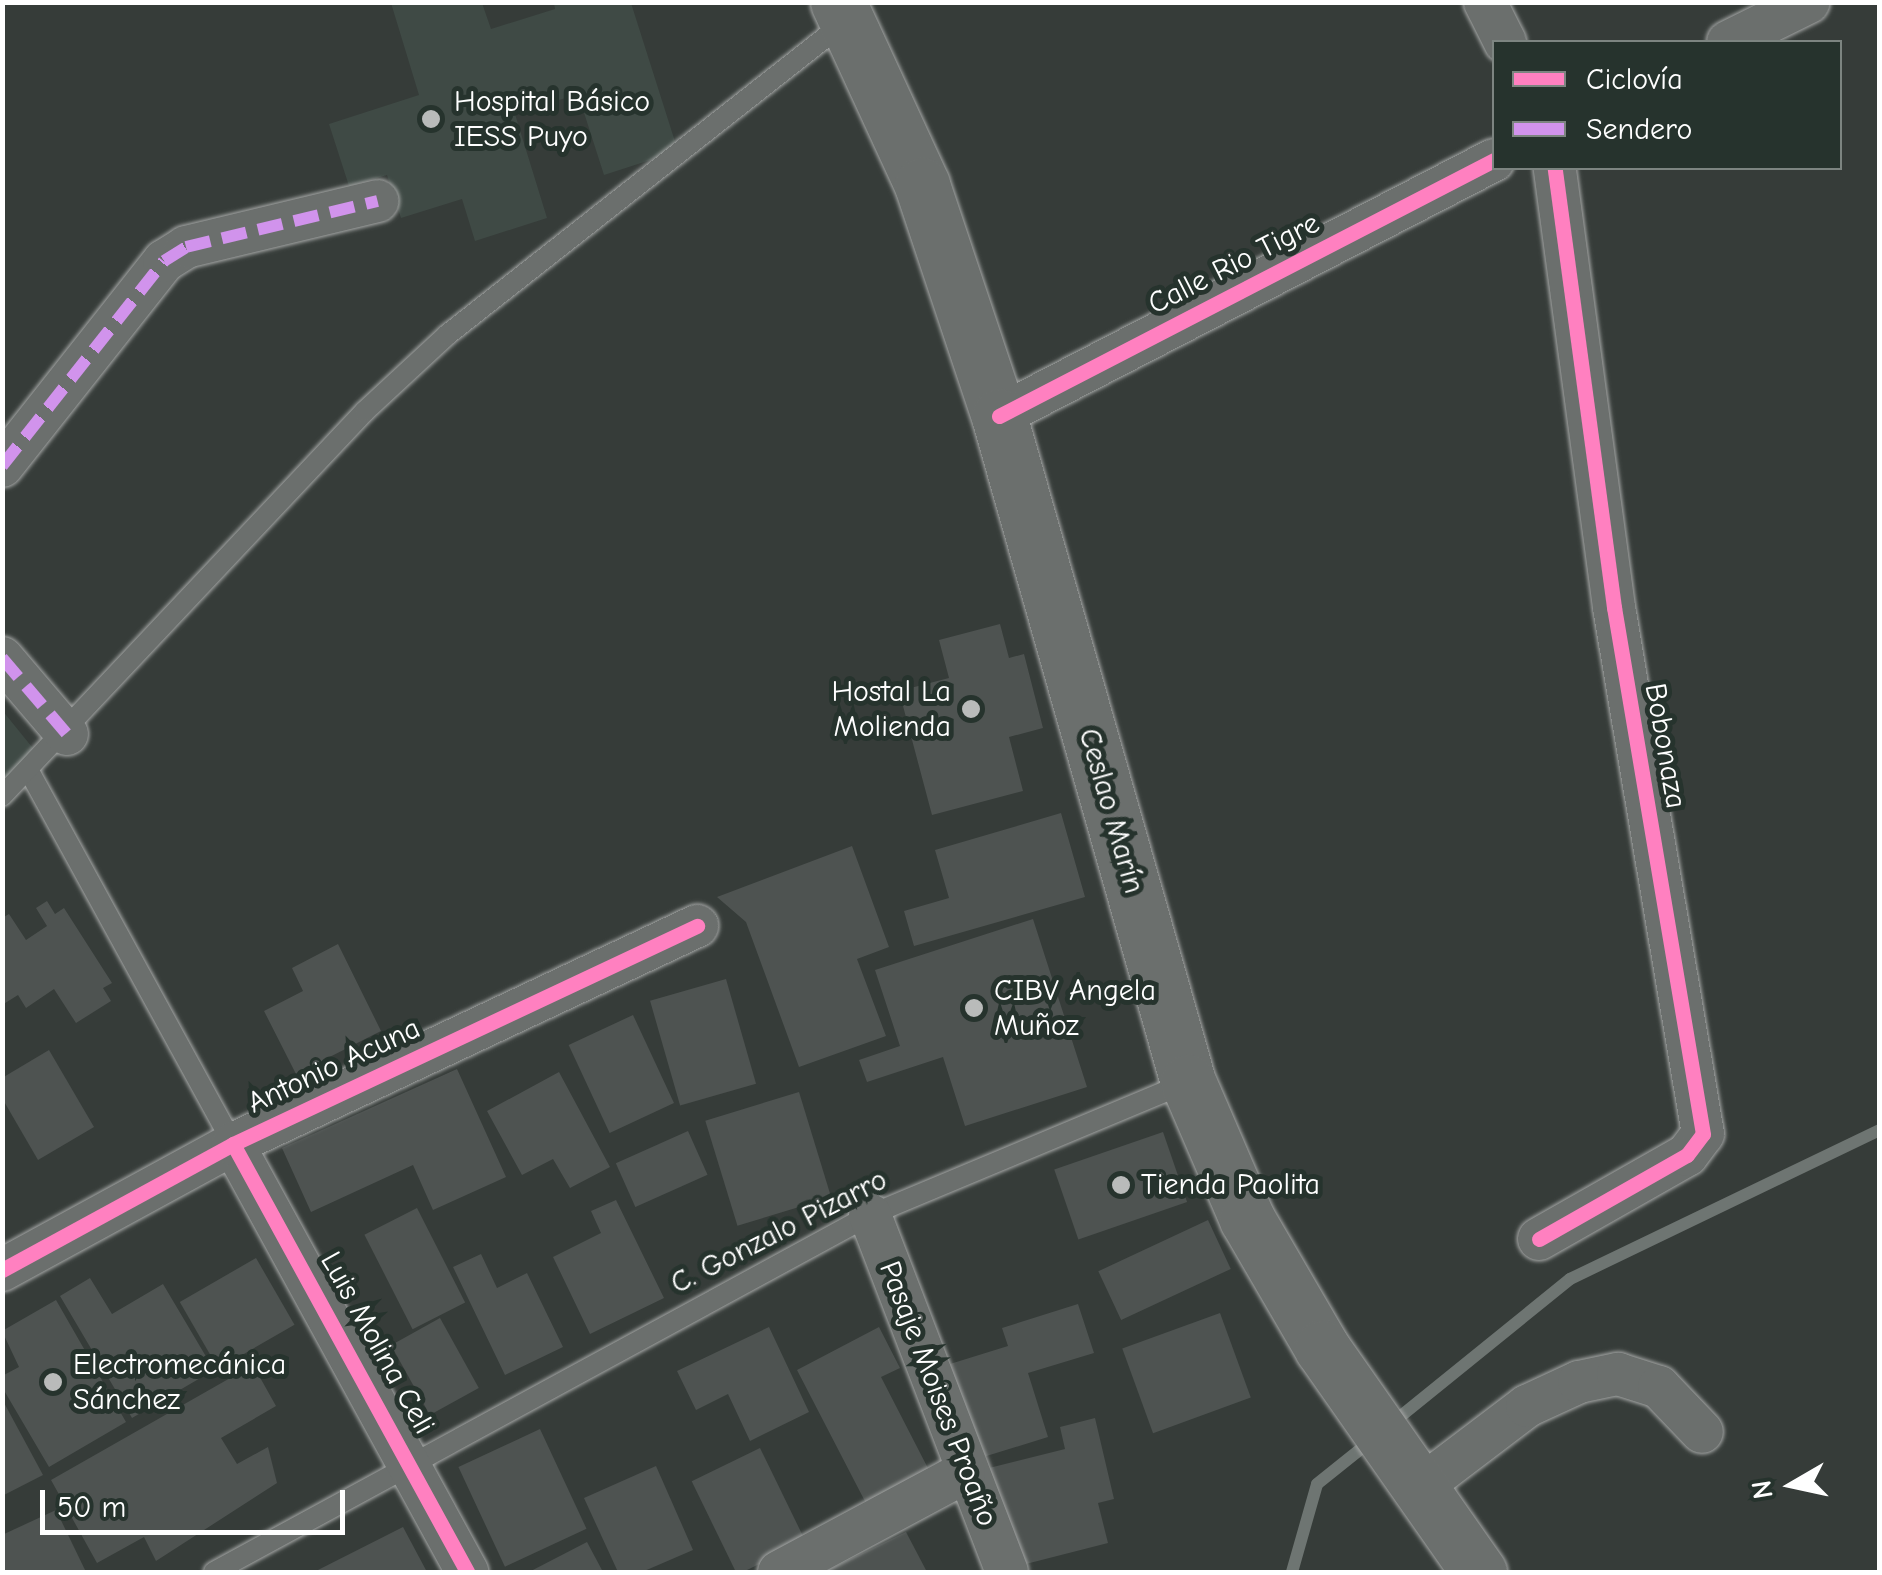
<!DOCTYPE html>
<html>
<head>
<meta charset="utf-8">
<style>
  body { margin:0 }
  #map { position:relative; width:1882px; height:1575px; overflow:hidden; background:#363c39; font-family:"Comic Neue",sans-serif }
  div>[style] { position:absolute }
  .built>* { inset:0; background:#3f4a45 }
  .stream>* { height:12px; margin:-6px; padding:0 6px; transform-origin:6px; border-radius:6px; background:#6e7572 }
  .building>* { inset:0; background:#4e5351; transform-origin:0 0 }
  .roads { filter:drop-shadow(0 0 2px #a5a7a6) drop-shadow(0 0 2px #a5a7a6) }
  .lane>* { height:20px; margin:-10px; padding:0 10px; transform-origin:10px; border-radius:10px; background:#6b6f6d }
  .street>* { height:42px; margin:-21px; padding:0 21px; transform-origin:21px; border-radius:21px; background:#6b6f6d }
  .secondary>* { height:55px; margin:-27.5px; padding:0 27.5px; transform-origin:27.5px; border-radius:27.5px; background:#6b6f6d }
  .quiet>* { height:12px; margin-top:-6px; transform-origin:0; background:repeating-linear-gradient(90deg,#d193ec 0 25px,transparent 0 37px) }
  .cycleway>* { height:15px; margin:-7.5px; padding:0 7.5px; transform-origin:7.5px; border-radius:7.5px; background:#ff80c0 }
  .dots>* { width:28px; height:28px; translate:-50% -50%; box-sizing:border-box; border:5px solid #26332d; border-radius:50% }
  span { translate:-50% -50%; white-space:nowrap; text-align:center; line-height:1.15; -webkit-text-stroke:10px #26332d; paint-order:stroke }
  .poi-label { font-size:30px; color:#fff }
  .left { translate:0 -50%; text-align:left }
  .right { translate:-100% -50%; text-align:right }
  .street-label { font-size:30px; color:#fff }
  .frame { position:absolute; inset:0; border:5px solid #fff; pointer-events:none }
  .legend { position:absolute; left:1492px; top:40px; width:350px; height:130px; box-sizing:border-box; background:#26332d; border:2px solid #7d8581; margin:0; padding:12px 18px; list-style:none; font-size:30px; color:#fff }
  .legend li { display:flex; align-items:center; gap:20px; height:50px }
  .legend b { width:50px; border:2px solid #7d8581 }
  .north { position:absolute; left:1742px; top:1435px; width:100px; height:100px; -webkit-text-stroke:8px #26332d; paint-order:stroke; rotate:261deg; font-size:28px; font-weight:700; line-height:40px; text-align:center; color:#fff }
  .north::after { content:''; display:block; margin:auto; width:35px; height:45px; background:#fff; clip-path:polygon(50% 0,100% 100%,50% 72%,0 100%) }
  .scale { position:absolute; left:40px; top:1490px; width:305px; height:45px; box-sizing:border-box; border:5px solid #fff; border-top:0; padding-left:12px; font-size:30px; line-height:35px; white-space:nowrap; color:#fff; -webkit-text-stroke:8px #26332d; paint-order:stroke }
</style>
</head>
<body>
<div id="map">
  <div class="built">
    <div style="clip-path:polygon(391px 3px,482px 3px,491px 29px,555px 9px,554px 3px,631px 3px,678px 151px,604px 175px,578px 94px,515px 114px,547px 218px,475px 241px,462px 199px,401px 218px,387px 175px,349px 186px,329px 124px,419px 95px)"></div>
    <div style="clip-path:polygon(2px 710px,36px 752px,3px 780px,2px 780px)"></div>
  </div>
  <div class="stream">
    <div style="left:1391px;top:1424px;width:230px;rotate:-39deg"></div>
    <div style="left:1570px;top:1279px;width:344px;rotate:-25.7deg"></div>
    <div style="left:1292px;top:1572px;width:91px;rotate:-74.1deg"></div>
    <div style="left:1317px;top:1484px;width:70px;rotate:-38.7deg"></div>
  </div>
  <div class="building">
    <div style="clip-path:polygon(1000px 624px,1009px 658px,1024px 654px,1043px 728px,1009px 737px,1023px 791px,932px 815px,899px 691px,949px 678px,939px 640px)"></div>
    <div style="clip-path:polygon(1061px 813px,1085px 897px,914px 946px,904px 911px,949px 898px,935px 850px)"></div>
    <div style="clip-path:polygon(852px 846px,889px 947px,857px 959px,886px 1036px,799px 1067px,746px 922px,717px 897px)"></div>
    <div style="clip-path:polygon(47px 901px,55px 914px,64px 908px,112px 983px,103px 988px,111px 1001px,76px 1023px,54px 989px,26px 1008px,18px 995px,2px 1005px,2px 918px,9px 914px,26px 940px,47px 926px,36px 908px)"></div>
    <div style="clip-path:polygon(1033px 919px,1087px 1087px,965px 1126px,943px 1057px,867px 1082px,859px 1060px,900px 1046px,875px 970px)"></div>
    <div style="clip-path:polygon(338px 944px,381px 1031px,296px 1074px,264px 1011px,303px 991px,292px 968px)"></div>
    <div style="left:726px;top:979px;width:109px;height:79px;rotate:74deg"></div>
    <div style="left:633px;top:1015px;width:97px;height:71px;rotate:65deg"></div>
    <div style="clip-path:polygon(49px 1050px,94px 1127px,38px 1160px,2px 1098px,2px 1078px)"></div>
    <div style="clip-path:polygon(457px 1069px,506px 1177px,433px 1210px,413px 1165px,311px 1212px,282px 1148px)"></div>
    <div style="clip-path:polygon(559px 1072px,610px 1167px,570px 1188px,553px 1159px,522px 1175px,487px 1111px)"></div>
    <div style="left:799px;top:1092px;width:110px;height:98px;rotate:73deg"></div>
    <div style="left:688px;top:1131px;width:48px;height:79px;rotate:66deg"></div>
    <div style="left:1163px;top:1132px;width:74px;height:115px;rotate:71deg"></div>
    <div style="clip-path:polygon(616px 1200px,664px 1298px,590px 1334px,553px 1257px,601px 1233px,591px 1211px)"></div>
    <div style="left:417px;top:1208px;width:106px;height:59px;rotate:63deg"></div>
    <div style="left:1208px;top:1220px;width:54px;height:121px;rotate:65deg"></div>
    <div style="clip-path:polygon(481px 1254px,497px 1288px,527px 1273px,563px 1347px,505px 1375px,453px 1267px)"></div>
    <div style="left:256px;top:1258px;width:77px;height:88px;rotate:60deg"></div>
    <div style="clip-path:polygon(90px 1278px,112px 1314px,163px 1284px,214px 1370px,132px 1418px,60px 1296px)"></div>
    <div style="clip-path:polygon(56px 1300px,126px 1422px,49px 1467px,2px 1387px,2px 1376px,19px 1367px,2px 1331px)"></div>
    <div style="clip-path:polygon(1078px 1304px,1094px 1353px,1028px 1373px,1048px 1437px,980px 1458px,950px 1364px,1008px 1346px,1002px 1328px)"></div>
    <div style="left:1220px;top:1313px;width:90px;height:104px;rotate:70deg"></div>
    <div style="left:440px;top:1318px;width:80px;height:56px;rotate:61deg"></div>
    <div style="clip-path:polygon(769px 1327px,809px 1412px,750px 1441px,728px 1394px,696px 1410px,677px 1371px)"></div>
    <div style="clip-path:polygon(879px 1327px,900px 1368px,881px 1377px,933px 1478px,870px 1511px,797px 1370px)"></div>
    <div style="clip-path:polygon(253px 1365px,276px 1406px,221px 1438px,237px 1464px,268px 1447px,277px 1483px,156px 1561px,144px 1537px,97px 1563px,51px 1480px)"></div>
    <div style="clip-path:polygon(2px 1399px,43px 1475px,2px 1496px)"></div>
    <div style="clip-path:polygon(1095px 1418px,1114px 1499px,1098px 1503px,1108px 1543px,1014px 1567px,989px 1468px,1065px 1449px,1060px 1427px)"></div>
    <div style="left:540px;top:1429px;width:110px;height:90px;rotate:65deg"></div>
    <div style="left:760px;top:1448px;width:104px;height:76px;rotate:64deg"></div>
    <div style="clip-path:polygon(656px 1466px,693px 1550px,642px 1572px,618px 1572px,584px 1498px)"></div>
    <div style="clip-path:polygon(56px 1510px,86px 1572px,3px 1572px,2px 1535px)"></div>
    <div style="clip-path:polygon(403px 1527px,427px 1572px,314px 1572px)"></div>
    <div style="clip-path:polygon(906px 1532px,927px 1572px,824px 1572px)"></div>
    <div style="clip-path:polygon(587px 1542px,603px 1572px,529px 1572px)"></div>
  </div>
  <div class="roads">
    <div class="lane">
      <div style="left:30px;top:773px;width:423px;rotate:61.3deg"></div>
      <div style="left:2px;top:796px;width:529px;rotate:-46.68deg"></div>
      <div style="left:365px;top:411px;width:112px;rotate:-42.8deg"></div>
      <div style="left:447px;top:335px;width:506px;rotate:-38.18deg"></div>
      <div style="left:214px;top:1572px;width:747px;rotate:-28.56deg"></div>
      <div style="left:870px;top:1215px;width:342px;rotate:-22.7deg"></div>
    </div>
    <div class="street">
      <div style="left:1485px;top:2px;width:45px;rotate:63.4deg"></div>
      <div style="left:1728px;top:42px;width:90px;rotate:-26.3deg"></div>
      <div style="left:999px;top:416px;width:557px;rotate:-27.35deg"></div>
      <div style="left:2px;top:466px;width:261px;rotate:-51.7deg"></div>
      <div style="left:164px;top:261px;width:26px;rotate:-32deg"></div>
      <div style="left:186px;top:247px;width:197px;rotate:-13.5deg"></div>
      <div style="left:2px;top:658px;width:100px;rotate:49.5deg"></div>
      <div style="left:233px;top:1144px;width:488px;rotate:61.3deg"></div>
      <div style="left:870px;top:1215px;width:382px;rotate:69deg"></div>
      <div style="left:1539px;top:1239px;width:170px;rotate:-29.6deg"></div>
      <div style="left:1687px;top:1155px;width:26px;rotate:-53deg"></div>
      <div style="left:1703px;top:1134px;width:534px;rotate:-99.59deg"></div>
      <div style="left:1614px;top:607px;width:443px;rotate:-97.7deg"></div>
      <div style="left:2px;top:1270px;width:263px;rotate:-28.6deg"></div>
      <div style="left:233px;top:1144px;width:513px;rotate:-25.17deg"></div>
      <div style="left:1419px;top:1488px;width:136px;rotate:-37.2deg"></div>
      <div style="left:1527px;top:1406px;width:57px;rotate:-24.8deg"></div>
      <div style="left:1579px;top:1382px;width:40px;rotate:-12deg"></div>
      <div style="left:1618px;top:1374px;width:43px;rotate:17.6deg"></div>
      <div style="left:1659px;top:1387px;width:62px;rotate:46.3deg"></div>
      <div style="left:779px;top:1572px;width:210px;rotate:-28.2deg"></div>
    </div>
    <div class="secondary">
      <div style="left:838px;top:2px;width:201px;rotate:65.3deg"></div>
      <div style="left:922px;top:185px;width:243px;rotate:71.6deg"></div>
      <div style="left:999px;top:416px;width:692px;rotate:74.16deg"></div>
      <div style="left:1188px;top:1082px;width:149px;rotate:66.7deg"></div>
      <div style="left:1247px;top:1219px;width:149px;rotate:59.8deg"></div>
      <div style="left:1322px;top:1348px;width:274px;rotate:55deg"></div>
    </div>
  </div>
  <div class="quiet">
    <div style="left:2px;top:466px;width:261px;rotate:-51.7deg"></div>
    <div style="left:164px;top:261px;width:26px;rotate:-32deg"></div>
    <div style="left:186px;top:247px;width:197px;rotate:-13.5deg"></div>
    <div style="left:2px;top:658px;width:100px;rotate:49.5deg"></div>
  </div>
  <div class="cycleway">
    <div style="left:999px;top:416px;width:557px;rotate:-27.35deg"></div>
    <div style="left:233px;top:1144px;width:488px;rotate:61.3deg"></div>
    <div style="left:1539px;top:1239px;width:170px;rotate:-29.6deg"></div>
    <div style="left:1687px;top:1155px;width:26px;rotate:-53deg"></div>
    <div style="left:1703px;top:1134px;width:534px;rotate:-99.59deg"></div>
    <div style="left:1614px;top:607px;width:443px;rotate:-97.7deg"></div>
    <div style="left:2px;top:1270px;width:263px;rotate:-28.6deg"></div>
    <div style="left:233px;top:1144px;width:513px;rotate:-25.17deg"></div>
  </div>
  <div class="dots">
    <div style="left:431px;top:119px;background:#b9bbba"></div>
    <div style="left:971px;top:709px;background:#b9bbba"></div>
    <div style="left:974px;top:1008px;background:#b9bbba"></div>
    <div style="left:1121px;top:1185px;background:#b9bbba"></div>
    <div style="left:53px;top:1382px;background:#b9bbba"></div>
  </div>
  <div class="poi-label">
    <span class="left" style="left:454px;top:119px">Hospital Básico<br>IESS Puyo</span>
    <span class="right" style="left:951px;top:709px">Hostal La<br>Molienda</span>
    <span class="left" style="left:994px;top:1008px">CIBV Angela<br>Muñoz</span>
    <span class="left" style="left:1141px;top:1185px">Tienda Paolita</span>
    <span class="left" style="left:73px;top:1382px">Electromecánica<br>Sánchez</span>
  </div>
  <div class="street-label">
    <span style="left:1234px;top:264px;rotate:-27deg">Calle Rio Tigre</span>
    <span style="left:1665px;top:746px;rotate:80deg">Bobonaza</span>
    <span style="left:1111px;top:811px;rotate:74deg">Ceslao Marín</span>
    <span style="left:334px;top:1066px;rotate:-25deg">Antonio Acuna</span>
    <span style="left:779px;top:1232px;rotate:-27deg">C. Gonzalo Pizarro</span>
    <span style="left:377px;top:1343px;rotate:61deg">Luis Molina Celi</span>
    <span style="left:938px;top:1394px;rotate:69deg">Pasaje Moises Proaño</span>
  </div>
  <div class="frame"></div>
  <ul class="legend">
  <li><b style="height:12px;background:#ff80c0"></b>Ciclovía</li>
  <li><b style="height:12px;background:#d193ec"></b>Sendero</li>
  </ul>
  <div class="north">N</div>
  <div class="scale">50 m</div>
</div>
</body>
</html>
